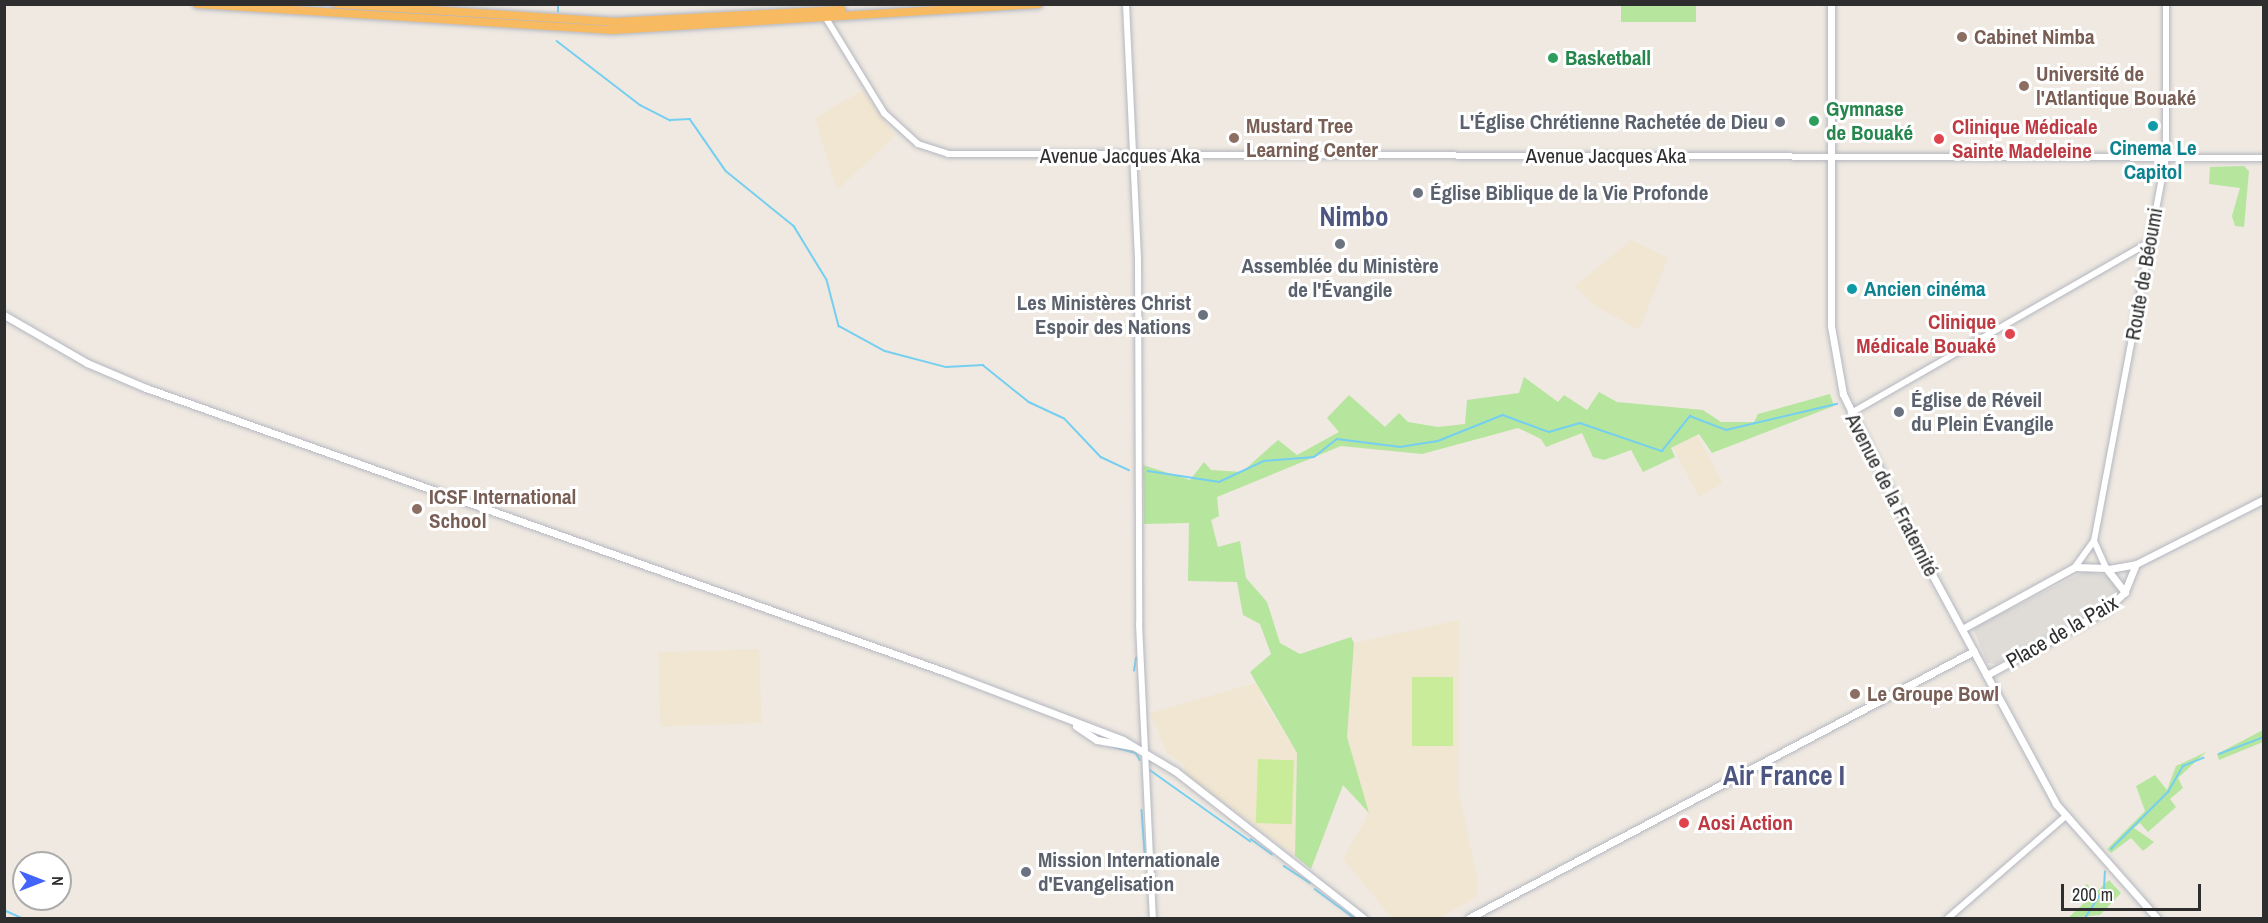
<!DOCTYPE html>
<html>
<head>
<meta charset="utf-8">
<style>
  body { margin:0 }
  #map { position:relative; width:2268px; height:923px; overflow:hidden; background:#efe9e1; font-family:"Archivo Narrow",sans-serif }
  div>[style] { position:absolute }
  .education>* { inset:0; background:#f0e6d1; transform-origin:0 0 }
  .green>* { inset:0; background:#b6e59e; transform-origin:0 0 }
  .pitch>* { inset:0; background:#c9ec9a; transform-origin:0 0 }
  .plaza>* { inset:0; background:#dfdcd8 }
  .stream>* { height:1.5px; margin:-0.75px; padding:0 0.75px; transform-origin:0.75px; border-radius:0.75px; background:#75cff0 }
  .roads { filter:drop-shadow(0 0 2px #b4b7c1) drop-shadow(0 0 2px #b4b7c1) }
  .tertiary>* { height:6px; margin:-3px; padding:0 3px; transform-origin:3px; border-radius:3px; background:#fff }
  .secondary>* { height:7px; margin:-3.5px; padding:0 3.5px; transform-origin:3.5px; border-radius:3.5px; background:#fff }
  .trunk>* { height:8px; margin:-4px; padding:0 4px; transform-origin:4px; border-radius:4px; background:#f8ba60 }
  .dots>* { width:16px; height:16px; translate:-50% -50%; box-sizing:border-box; border:3px solid #fff; border-radius:50% }
  span { translate:-50% -50%; white-space:nowrap; text-align:center; line-height:1.15; -webkit-text-stroke:6px #fff; paint-order:stroke }
  .education-label { font-size:21px; color:#785e54; font-weight:700 }
  .left { translate:0 -50%; text-align:left }
  .leisure-label { font-size:21px; color:#27864d; font-weight:700 }
  .worship-label { font-size:21px; color:#5b616d; font-weight:700 }
  .right { translate:-100% -50%; text-align:right }
  .health-label { font-size:21px; color:#be3a42; font-weight:700 }
  .culture-label { font-size:21px; color:#0d838f; font-weight:700 }
  .street-label { font-size:21px; color:#2e2e2e }
  .district-label { font-size:27px; color:#4d5680; font-weight:700 }
  .frame { position:absolute; inset:0; border:6px solid #2e2e2e; pointer-events:none }
  .north { position:absolute; left:12px; top:851px; width:60px; height:60px; box-sizing:border-box; background:#fff; border:2px solid #ababab; border-radius:50%; rotate:90deg; font-size:16px; font-weight:700; line-height:24px; text-align:center; color:#2e2e2e }
  .north::after { content:''; display:block; margin:auto; width:21px; height:27px; background:#4264fb; clip-path:polygon(50% 0,100% 100%,50% 72%,0 100%) }
  .scale { position:absolute; left:2061px; top:884px; width:140px; height:27px; box-sizing:border-box; border:3px solid #2e2e2e; border-top:0; padding-left:8px; font-size:18px; line-height:21px; white-space:nowrap; color:#2e2e2e; -webkit-text-stroke:4px #fff; paint-order:stroke }
</style>
</head>
<body>
<div id="map">
  <div class="education">
    <div style="clip-path:polygon(863px 90px,895px 136px,837px 190px,815px 118px)"></div>
    <div style="clip-path:polygon(1631px 240px,1668px 258px,1639px 330px,1594px 305px,1575px 286px)"></div>
    <div style="left:1697px;top:435px;width:55px;height:27px;rotate:62deg"></div>
    <div style="clip-path:polygon(1459px 620px,1458px 790px,1478px 881px,1476px 897px,1439px 918px,1392px 918px,1343px 859px,1369px 813px,1347px 737px,1354px 643px)"></div>
    <div style="left:759px;top:649px;width:74px;height:101px;rotate:88deg"></div>
    <div style="clip-path:polygon(1259px 682px,1262px 698px,1297px 753px,1295px 856px,1186px 774px,1183px 764px,1167px 753px,1150px 713px)"></div>
  </div>
  <div class="green">
    <div style="left:1621px;top:5px;width:75px;height:17px"></div>
    <div style="clip-path:polygon(2244px 166px,2249px 171px,2244px 227px,2235px 226px,2232px 216px,2240px 188px,2209px 184px,2210px 167px)"></div>
    <div style="clip-path:polygon(1524px 377px,1558px 402px,1564px 395px,1587px 410px,1599px 392px,1617px 402px,1703px 410px,1721px 422px,1754px 422px,1758px 414px,1830px 394px,1834px 406px,1712px 453px,1699px 434px,1671px 448px,1675px 457px,1643px 472px,1631px 450px,1604px 460px,1593px 457px,1582px 433px,1546px 447px,1541px 439px,1518px 428px,1422px 454px,1341px 446px,1217px 497px,1219px 516px,1211px 520px,1218px 547px,1240px 541px,1246px 578px,1267px 602px,1280px 643px,1300px 654px,1351px 637px,1354px 643px,1347px 737px,1369px 813px,1343px 785px,1311px 869px,1295px 856px,1297px 753px,1250px 672px,1271px 654px,1260px 624px,1243px 615px,1237px 582px,1188px 581px,1189px 523px,1144px 524px,1143px 465px,1190px 480px,1204px 462px,1211px 470px,1242px 472px,1278px 440px,1297px 455px,1339px 432px,1327px 418px,1349px 395px,1385px 427px,1399px 413px,1408px 422px,1438px 427px,1465px 424px,1467px 400px,1519px 393px)"></div>
    <div style="clip-path:polygon(2263px 730px,2263px 742px,2219px 760px,2217px 754px)"></div>
    <div style="clip-path:polygon(2206px 752px,2178px 778px,2183px 788px,2170px 799px,2176px 807px,2148px 832px,2140px 823px,2134px 828px,2154px 842px,2143px 851px,2131px 838px,2111px 853px,2107px 849px,2145px 811px,2136px 786px,2155px 775px,2167px 790px,2176px 766px)"></div>
    <div style="clip-path:polygon(2109px 880px,2121px 893px,2100px 915px,2068px 918px,2084px 903px,2079px 891px,2087px 884px,2095px 893px)"></div>
  </div>
  <div class="pitch">
    <div style="left:1412px;top:677px;width:41px;height:69px"></div>
    <div style="left:1258px;top:759px;width:36px;height:64px;rotate:2deg"></div>
  </div>
  <div class="plaza">
    <div style="clip-path:polygon(2085px 571px,2109px 576px,2121px 592px,2119px 600px,1996px 664px,1987px 663px,1973px 628px)"></div>
  </div>
  <div class="stream">
    <div style="left:558px;top:12px;width:8px;rotate:-90deg"></div>
    <div style="left:557px;top:41px;width:105px;rotate:37.6deg"></div>
    <div style="left:640px;top:105px;width:34px;rotate:27deg"></div>
    <div style="left:670px;top:120px;width:20px;rotate:-3deg"></div>
    <div style="left:690px;top:119px;width:63px;rotate:55.3deg"></div>
    <div style="left:726px;top:171px;width:87px;rotate:39deg"></div>
    <div style="left:794px;top:226px;width:63px;rotate:58.6deg"></div>
    <div style="left:827px;top:280px;width:48px;rotate:75.4deg"></div>
    <div style="left:839px;top:326px;width:52px;rotate:28.5deg"></div>
    <div style="left:885px;top:351px;width:63px;rotate:14.7deg"></div>
    <div style="left:946px;top:367px;width:37px;rotate:-3deg"></div>
    <div style="left:983px;top:365px;width:59px;rotate:38.8deg"></div>
    <div style="left:1029px;top:402px;width:38px;rotate:25deg"></div>
    <div style="left:1064px;top:418px;width:54px;rotate:46.5deg"></div>
    <div style="left:1101px;top:457px;width:31px;rotate:25deg"></div>
    <div style="left:1148px;top:471px;width:72px;rotate:8.8deg"></div>
    <div style="left:1219px;top:482px;width:50px;rotate:-25deg"></div>
    <div style="left:1264px;top:461px;width:50px;rotate:-4.6deg"></div>
    <div style="left:1314px;top:457px;width:29px;rotate:-38deg"></div>
    <div style="left:1337px;top:439px;width:64px;rotate:7.2deg"></div>
    <div style="left:1400px;top:447px;width:38px;rotate:-9deg"></div>
    <div style="left:1438px;top:441px;width:70px;rotate:-21.8deg"></div>
    <div style="left:1503px;top:415px;width:49px;rotate:20.3deg"></div>
    <div style="left:1549px;top:432px;width:32px;rotate:-16deg"></div>
    <div style="left:1580px;top:423px;width:87px;rotate:18.9deg"></div>
    <div style="left:1662px;top:451px;width:45px;rotate:-51.3deg"></div>
    <div style="left:1690px;top:416px;width:39px;rotate:21deg"></div>
    <div style="left:1726px;top:430px;width:114px;rotate:-13.2deg"></div>
    <div style="left:1134px;top:671px;width:13px;rotate:-81deg"></div>
    <div style="left:1111px;top:746px;width:25px;rotate:16deg"></div>
    <div style="left:1136px;top:753px;width:8px;rotate:60deg"></div>
    <div style="left:2219px;top:754px;width:48px;rotate:-20.7deg"></div>
    <div style="left:1150px;top:770px;width:123px;rotate:35.4deg"></div>
    <div style="left:1142px;top:810px;width:42px;rotate:85.9deg"></div>
    <div style="left:1251px;top:839px;width:26px;rotate:36deg"></div>
    <div style="left:2111px;top:849px;width:81px;rotate:-45deg"></div>
    <div style="left:2168px;top:792px;width:30px;rotate:-60deg"></div>
    <div style="left:2183px;top:766px;width:22px;rotate:-22deg"></div>
    <div style="left:1284px;top:866px;width:31px;rotate:33deg"></div>
    <div style="left:1315px;top:889px;width:47px;rotate:36.4deg"></div>
    <div style="left:4px;top:910px;width:20px;rotate:24deg"></div>
    <div style="left:2085px;top:918px;width:35px;rotate:-57deg"></div>
    <div style="left:2104px;top:889px;width:17px;rotate:-87deg"></div>
  </div>
  <div class="roads">
    <div class="tertiary">
      <div style="left:1126px;top:4px;width:257px;rotate:87.3deg"></div>
      <div style="left:1138px;top:261px;width:363px;rotate:89.8deg"></div>
      <div style="left:1139px;top:624px;width:294px;rotate:87.3deg"></div>
      <div style="left:824px;top:15px;width:115px;rotate:58.5deg"></div>
      <div style="left:884px;top:113px;width:46px;rotate:42.4deg"></div>
      <div style="left:918px;top:144px;width:32px;rotate:18deg"></div>
      <div style="left:948px;top:154px;width:1316px;rotate:0.17deg"></div>
      <div style="left:1851px;top:413px;width:344px;rotate:-29.8deg"></div>
      <div style="left:2094px;top:541px;width:30px;rotate:66deg"></div>
      <div style="left:2075px;top:567px;width:32px;rotate:-54deg"></div>
      <div style="left:2094px;top:541px;width:391px;rotate:-79.4deg"></div>
      <div style="left:2166px;top:157px;width:153px;rotate:-90deg"></div>
      <div style="left:1948px;top:918px;width:157px;rotate:-40.9deg"></div>
    </div>
    <div class="secondary">
      <div style="left:1831px;top:4px;width:322px;rotate:90deg"></div>
      <div style="left:1831px;top:326px;width:69px;rotate:80deg"></div>
      <div style="left:1843px;top:394px;width:163px;rotate:64.2deg"></div>
      <div style="left:1914px;top:541px;width:299px;rotate:61.6deg"></div>
      <div style="left:2056px;top:804px;width:152px;rotate:48.5deg"></div>
      <div style="left:4px;top:315px;width:96px;rotate:30deg"></div>
      <div style="left:87px;top:363px;width:64px;rotate:23deg"></div>
      <div style="left:146px;top:388px;width:851px;rotate:19.56deg"></div>
      <div style="left:948px;top:673px;width:187px;rotate:20.9deg"></div>
      <div style="left:1123px;top:740px;width:61px;rotate:30.8deg"></div>
      <div style="left:1175px;top:771px;width:239px;rotate:38deg"></div>
      <div style="left:2109px;top:569px;width:27px;rotate:-10deg"></div>
      <div style="left:2136px;top:564px;width:144px;rotate:-26.9deg"></div>
      <div style="left:2125px;top:591px;width:27px;rotate:-68deg"></div>
      <div style="left:1962px;top:629px;width:129px;rotate:-28.8deg"></div>
      <div style="left:2075px;top:567px;width:31px;rotate:2deg"></div>
      <div style="left:2106px;top:568px;width:31px;rotate:52deg"></div>
      <div style="left:2125px;top:592px;width:26px;rotate:137deg"></div>
      <div style="left:2106px;top:610px;width:136px;rotate:151.4deg"></div>
      <div style="left:1076px;top:726px;width:25px;rotate:34deg"></div>
      <div style="left:1097px;top:740px;width:36px;rotate:10deg"></div>
      <div style="left:1469px;top:918px;width:571px;rotate:-27.87deg"></div>
    </div>
    <div class="trunk">
      <div style="left:197px;top:4px;width:416px;rotate:3.6deg"></div>
      <div style="left:612px;top:30px;width:427px;rotate:-3.5deg"></div>
      <div style="left:337px;top:4px;width:276px;rotate:3.7deg"></div>
      <div style="left:612px;top:22px;width:230px;rotate:-3deg"></div>
    </div>
  </div>
  <div class="dots">
    <div style="left:1962px;top:37px;background:#8d6e63"></div>
    <div style="left:1553px;top:58px;background:#2e9e5b"></div>
    <div style="left:2024px;top:86px;background:#8d6e63"></div>
    <div style="left:1814px;top:121px;background:#2e9e5b"></div>
    <div style="left:1780px;top:122px;background:#6b7280"></div>
    <div style="left:2153px;top:126px;background:#0f9aa8"></div>
    <div style="left:1234px;top:138px;background:#8d6e63"></div>
    <div style="left:1939px;top:139px;background:#e0444e"></div>
    <div style="left:1418px;top:193px;background:#6b7280"></div>
    <div style="left:1340px;top:244px;background:#6b7280"></div>
    <div style="left:1852px;top:289px;background:#0f9aa8"></div>
    <div style="left:1203px;top:315px;background:#6b7280"></div>
    <div style="left:2010px;top:334px;background:#e0444e"></div>
    <div style="left:1899px;top:412px;background:#6b7280"></div>
    <div style="left:417px;top:509px;background:#8d6e63"></div>
    <div style="left:1855px;top:694px;background:#8d6e63"></div>
    <div style="left:1684px;top:823px;background:#e0444e"></div>
    <div style="left:1026px;top:872px;background:#6b7280"></div>
  </div>
  <div class="education-label">
    <span class="left" style="left:1974px;top:37px">Cabinet Nimba</span>
    <span class="left" style="left:2036px;top:86px">Université de<br>l'Atlantique Bouaké</span>
    <span class="left" style="left:1246px;top:138px">Mustard Tree<br>Learning Center</span>
    <span class="left" style="left:429px;top:509px">ICSF International<br>School</span>
    <span class="left" style="left:1867px;top:694px">Le Groupe Bowl</span>
  </div>
  <div class="leisure-label">
    <span class="left" style="left:1565px;top:58px">Basketball</span>
    <span class="left" style="left:1826px;top:121px">Gymnase<br>de Bouaké</span>
  </div>
  <div class="worship-label">
    <span class="right" style="left:1768px;top:122px">L'Église Chrétienne Rachetée de Dieu</span>
    <span class="left" style="left:1430px;top:193px">Église Biblique de la Vie Profonde</span>
    <span style="left:1340px;top:278px">Assemblée du Ministère<br>de l'Évangile</span>
    <span class="right" style="left:1191px;top:315px">Les Ministères Christ<br>Espoir des Nations</span>
    <span class="left" style="left:1911px;top:412px">Église de Réveil<br>du Plein Évangile</span>
    <span class="left" style="left:1038px;top:872px">Mission Internationale<br>d'Evangelisation</span>
  </div>
  <div class="health-label">
    <span class="left" style="left:1952px;top:139px">Clinique Médicale<br>Sainte Madeleine</span>
    <span class="right" style="left:1996px;top:334px">Clinique<br>Médicale Bouaké</span>
    <span class="left" style="left:1698px;top:823px">Aosi Action</span>
  </div>
  <div class="culture-label">
    <span style="left:2153px;top:160px">Cinema Le<br>Capitol</span>
    <span class="left" style="left:1864px;top:289px">Ancien cinéma</span>
  </div>
  <div class="street-label">
    <span style="left:1120px;top:156px">Avenue Jacques Aka</span>
    <span style="left:1606px;top:156px">Avenue Jacques Aka</span>
    <span style="left:2144px;top:274px;rotate:-80deg">Route de Béoumi</span>
    <span style="left:1892px;top:495px;rotate:63deg">Avenue de la Fraternité</span>
    <span style="left:2062px;top:632px;rotate:-30deg">Place de la Paix</span>
  </div>
  <div class="district-label">
    <span style="left:1354px;top:217px">Nimbo</span>
    <span style="left:1784px;top:776px">Air France I</span>
  </div>
  <div class="frame"></div>
  <div class="north">N</div>
  <div class="scale">200 m</div>
</div>
</body>
</html>
